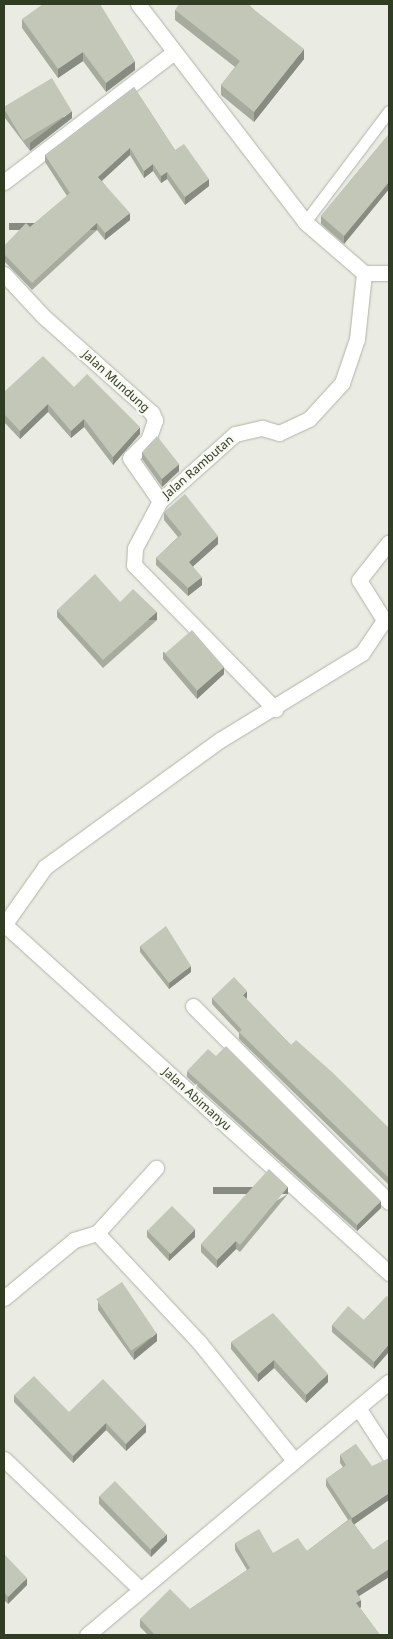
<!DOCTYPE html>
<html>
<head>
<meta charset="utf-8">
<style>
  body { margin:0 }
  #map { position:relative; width:393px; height:1639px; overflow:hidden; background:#eaece3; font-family:"Noto Sans",sans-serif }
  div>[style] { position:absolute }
  .roads { filter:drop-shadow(0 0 1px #afb4a6) drop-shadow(0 0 1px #afb4a6) }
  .lane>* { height:11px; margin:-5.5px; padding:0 5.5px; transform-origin:5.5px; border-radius:5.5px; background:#fff }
  .street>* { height:15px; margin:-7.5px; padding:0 7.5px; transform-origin:7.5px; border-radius:7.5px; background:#fff }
  .wall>* { inset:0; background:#a7ab9e }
  .shaded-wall>* { inset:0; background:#888b81; transform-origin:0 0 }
  .building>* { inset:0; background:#c2c7b8; transform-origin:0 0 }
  span { translate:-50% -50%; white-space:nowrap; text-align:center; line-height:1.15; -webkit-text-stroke:4.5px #f8f9f3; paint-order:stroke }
  .street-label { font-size:12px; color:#313d23 }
  .frame { position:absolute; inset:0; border:5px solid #313d23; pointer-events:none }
</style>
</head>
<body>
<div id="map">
  <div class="roads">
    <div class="lane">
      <div style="left:305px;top:222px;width:139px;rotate:-52.9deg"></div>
    </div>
    <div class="street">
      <div style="left:138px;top:4px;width:275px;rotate:52.5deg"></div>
      <div style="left:305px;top:222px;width:78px;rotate:40.8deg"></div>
      <div style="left:364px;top:273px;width:25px"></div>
      <div style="left:4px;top:182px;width:214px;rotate:-37.4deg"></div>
      <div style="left:4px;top:274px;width:57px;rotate:47.1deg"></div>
      <div style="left:43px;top:316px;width:146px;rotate:41.7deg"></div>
      <div style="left:152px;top:413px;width:8px;rotate:67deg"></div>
      <div style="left:155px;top:420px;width:21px;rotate:109deg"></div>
      <div style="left:148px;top:440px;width:25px;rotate:135deg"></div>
      <div style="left:130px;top:458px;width:52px;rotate:55.1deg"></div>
      <div style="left:160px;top:501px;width:101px;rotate:-41.8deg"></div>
      <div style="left:235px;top:434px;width:28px;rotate:-13deg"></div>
      <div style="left:262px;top:428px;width:18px;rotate:16deg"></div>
      <div style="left:279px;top:433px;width:33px;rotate:-25deg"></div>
      <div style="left:309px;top:419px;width:49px;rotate:-47.5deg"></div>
      <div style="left:342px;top:383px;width:46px;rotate:-71.2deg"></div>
      <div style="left:357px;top:339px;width:66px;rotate:-83.9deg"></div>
      <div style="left:160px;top:501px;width:53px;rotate:118deg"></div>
      <div style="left:135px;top:548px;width:17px;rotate:93deg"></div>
      <div style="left:134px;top:565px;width:202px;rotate:45.6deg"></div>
      <div style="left:4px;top:924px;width:520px;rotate:42.19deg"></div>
      <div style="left:4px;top:925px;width:71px;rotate:-54.7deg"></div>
      <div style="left:45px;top:867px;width:216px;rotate:-36deg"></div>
      <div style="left:220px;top:740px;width:167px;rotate:-31.5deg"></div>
      <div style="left:362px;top:653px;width:40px;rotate:-56deg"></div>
      <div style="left:384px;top:620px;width:47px;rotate:-122deg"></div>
      <div style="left:359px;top:580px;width:48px;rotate:-51.7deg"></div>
      <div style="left:193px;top:1006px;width:277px;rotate:45deg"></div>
      <div style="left:97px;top:1233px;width:149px;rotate:46.9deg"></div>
      <div style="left:199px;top:1342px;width:151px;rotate:51.2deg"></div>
      <div style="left:4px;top:1298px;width:91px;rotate:-39.6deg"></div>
      <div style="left:74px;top:1240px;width:24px;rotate:-17deg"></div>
      <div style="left:97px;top:1233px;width:88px;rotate:-47.8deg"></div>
      <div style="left:359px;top:1409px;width:55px;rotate:56.9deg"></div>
      <div style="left:4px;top:1459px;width:188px;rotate:43.7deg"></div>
      <div style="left:87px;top:1635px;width:394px;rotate:-40deg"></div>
    </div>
  </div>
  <div class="wall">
    <div style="clip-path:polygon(248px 4px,304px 59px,254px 122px,221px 95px,221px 85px,235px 67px,175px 20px,175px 10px)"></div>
    <div style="clip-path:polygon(22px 19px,135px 70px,106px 92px,83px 61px,58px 78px,22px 28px)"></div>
    <div style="clip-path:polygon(134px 87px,175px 150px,209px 186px,185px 205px,167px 179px,161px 183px,153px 171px,144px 178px,130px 155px,102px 181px,130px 220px,105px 240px,97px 230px,32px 290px,4px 261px,4px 246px,30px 227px,67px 196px,45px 162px,45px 155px)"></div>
    <div style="clip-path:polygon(5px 111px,72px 118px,30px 151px,5px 118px)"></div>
    <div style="clip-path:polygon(389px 134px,389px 189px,344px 244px,321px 224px,321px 216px)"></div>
    <div style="clip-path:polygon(74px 387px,140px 434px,113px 465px,84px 427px,71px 438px,48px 412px,20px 439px,4px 422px,4px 392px)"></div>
    <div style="clip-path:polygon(142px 452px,179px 471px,162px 487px,142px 459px)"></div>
    <div style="clip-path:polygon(164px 512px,218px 544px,193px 566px,202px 585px,188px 596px,156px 565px,156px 558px,178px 537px,164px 520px)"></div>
    <div style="clip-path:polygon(120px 602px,157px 620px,103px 668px,57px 617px,57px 610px)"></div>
    <div style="clip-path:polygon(163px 652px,224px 674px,197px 699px,163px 659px)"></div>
    <div style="clip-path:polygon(140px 946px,191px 972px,169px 989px,140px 952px)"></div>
    <div style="clip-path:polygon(212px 998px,247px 998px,246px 999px,291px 1045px,389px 1128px,389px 1185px,239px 1039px,239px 1033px,212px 1004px)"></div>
    <div style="clip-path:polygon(187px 1071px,381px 1208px,357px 1231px,187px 1077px)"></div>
    <div style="clip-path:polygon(288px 1194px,240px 1252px,236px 1249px,217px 1268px,201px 1252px,201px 1244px)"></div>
    <div style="clip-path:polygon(147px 1230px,195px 1237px,169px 1261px,147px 1237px)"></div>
    <div style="clip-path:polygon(387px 1296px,374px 1369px,332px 1332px,332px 1325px,364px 1320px)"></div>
    <div style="clip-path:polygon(98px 1302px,157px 1341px,134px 1360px,98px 1310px)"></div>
    <div style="clip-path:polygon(231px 1342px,328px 1382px,306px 1403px,274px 1368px,258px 1382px,231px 1349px)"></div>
    <div style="clip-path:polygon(14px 1395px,69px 1412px,146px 1432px,126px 1451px,106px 1430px,73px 1463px,14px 1402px)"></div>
    <div style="clip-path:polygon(356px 1444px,354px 1524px,373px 1550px,389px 1539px,389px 1577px,359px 1596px,361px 1607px,360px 1608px,380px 1635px,148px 1635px,140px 1627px,140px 1619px,190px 1609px,247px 1570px,235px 1550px,235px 1543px,273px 1553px,307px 1551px,348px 1520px,326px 1486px,326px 1479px,343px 1467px,340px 1463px,340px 1455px)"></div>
    <div style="clip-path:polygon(99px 1496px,167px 1541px,151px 1557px,99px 1504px)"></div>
    <div style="clip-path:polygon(4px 1554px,27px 1585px,8px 1604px,4px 1600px)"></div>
  </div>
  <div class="shaded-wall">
    <div style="clip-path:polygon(304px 49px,304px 59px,254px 122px,254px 112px)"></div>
    <div style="clip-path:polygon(83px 52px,83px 61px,58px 78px,58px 69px)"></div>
    <div style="clip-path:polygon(135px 61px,135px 70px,106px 92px,106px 83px)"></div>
    <div style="clip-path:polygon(72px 111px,72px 118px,30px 151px,30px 143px)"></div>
    <div style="clip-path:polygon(130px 148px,130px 155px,98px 184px,98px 177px)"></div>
    <div style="clip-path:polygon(153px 164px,153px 171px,144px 178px,144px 171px)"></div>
    <div style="clip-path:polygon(167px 172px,167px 179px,161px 183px,161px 176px)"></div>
    <div style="clip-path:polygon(209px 179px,209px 186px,185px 205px,185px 197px)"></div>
    <div style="clip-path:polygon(389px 182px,389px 189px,344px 244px,344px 236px)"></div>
    <div style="clip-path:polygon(130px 213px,130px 220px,105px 240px,105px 233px)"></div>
    <div style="left:97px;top:223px;width:7px;height:88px;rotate:90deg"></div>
    <div style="clip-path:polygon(48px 404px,48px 412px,20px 439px,20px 431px)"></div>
    <div style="clip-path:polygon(84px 419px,84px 427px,71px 438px,71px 431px)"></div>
    <div style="clip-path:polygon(140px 427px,140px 434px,113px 465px,113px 457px)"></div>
    <div style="clip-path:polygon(179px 464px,179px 471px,162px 487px,162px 479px)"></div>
    <div style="clip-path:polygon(218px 536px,218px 544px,189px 570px,189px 562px)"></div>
    <div style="clip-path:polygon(202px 577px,202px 585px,188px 596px,188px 588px)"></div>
    <div style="left:157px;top:612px;width:8px;height:72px;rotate:90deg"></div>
    <div style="clip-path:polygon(224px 667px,224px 674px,197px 699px,197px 691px)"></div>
    <div style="clip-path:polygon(191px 966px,191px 972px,169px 989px,169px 983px)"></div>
    <div style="clip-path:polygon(247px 991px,247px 998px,243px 1002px,243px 995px)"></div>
    <div style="left:288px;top:1187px;width:7px;height:75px;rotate:90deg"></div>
    <div style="clip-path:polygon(381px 1201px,381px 1208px,357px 1231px,357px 1225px)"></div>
    <div style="clip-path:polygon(195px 1229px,195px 1237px,169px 1261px,169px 1254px)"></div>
    <div style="clip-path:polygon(236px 1241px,236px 1249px,217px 1268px,217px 1260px)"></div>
    <div style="clip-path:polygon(157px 1333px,157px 1341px,134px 1360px,134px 1352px)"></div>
    <div style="clip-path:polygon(389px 1344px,389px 1352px,374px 1369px,374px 1362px)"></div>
    <div style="clip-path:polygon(274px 1360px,274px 1368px,258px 1382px,258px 1374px)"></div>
    <div style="clip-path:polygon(328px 1374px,328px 1382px,306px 1403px,306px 1395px)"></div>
    <div style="clip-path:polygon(106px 1423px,106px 1430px,73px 1463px,73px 1456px)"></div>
    <div style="clip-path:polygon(146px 1424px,146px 1432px,126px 1451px,126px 1444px)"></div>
    <div style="clip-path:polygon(389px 1493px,389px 1500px,352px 1526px,352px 1518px)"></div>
    <div style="clip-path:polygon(167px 1534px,167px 1541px,151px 1557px,151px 1550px)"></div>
    <div style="clip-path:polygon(389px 1569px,389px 1577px,356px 1598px,356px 1591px)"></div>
    <div style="clip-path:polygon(27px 1578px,27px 1585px,8px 1604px,8px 1597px)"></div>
    <div style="clip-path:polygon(361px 1600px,361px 1607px,356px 1610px,356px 1603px)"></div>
  </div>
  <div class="building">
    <div style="clip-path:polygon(43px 4px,100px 4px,135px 61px,106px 83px,83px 52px,58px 69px,22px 19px)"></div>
    <div style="clip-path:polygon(179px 4px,247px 4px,304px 49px,254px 112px,221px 85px,240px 61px,175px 10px)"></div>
    <div style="left:52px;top:78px;width:39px;height:57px;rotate:59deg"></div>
    <div style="clip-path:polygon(134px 87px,175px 150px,184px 144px,209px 179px,185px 197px,167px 172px,161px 176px,153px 164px,144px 171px,130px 148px,98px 177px,130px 213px,105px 233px,97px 223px,32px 283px,4px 254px,4px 246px,26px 223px,30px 227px,70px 193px,45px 155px)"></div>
    <div style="clip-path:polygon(389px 134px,389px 182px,344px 236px,321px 216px)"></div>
    <div style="clip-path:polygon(43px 356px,74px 387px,87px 374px,140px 427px,113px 457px,84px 419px,71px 431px,48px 404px,20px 431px,4px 414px,4px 392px)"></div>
    <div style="clip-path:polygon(157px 436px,179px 464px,162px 479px,142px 452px)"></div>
    <div style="clip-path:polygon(185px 494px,218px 536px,189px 562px,202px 577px,188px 588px,156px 558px,182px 534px,164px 512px)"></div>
    <div style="clip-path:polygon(95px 574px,120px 602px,133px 589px,157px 612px,103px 660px,57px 610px)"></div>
    <div style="left:192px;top:630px;width:49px;height:36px;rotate:49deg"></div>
    <div style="clip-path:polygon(166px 926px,191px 966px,169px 983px,140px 946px)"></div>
    <div style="clip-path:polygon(234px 977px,247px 991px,243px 995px,291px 1045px,296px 1040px,332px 1072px,389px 1128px,389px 1178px,239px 1032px,242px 1030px,212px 998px)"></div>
    <div style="clip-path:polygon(226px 1046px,381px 1201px,357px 1225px,187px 1071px,208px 1049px,216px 1056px)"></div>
    <div style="clip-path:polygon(269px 1169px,288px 1187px,240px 1245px,236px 1241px,217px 1260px,201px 1244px)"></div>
    <div style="left:172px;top:1206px;width:33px;height:35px;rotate:45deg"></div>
    <div style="left:122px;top:1282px;width:62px;height:31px;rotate:56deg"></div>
    <div style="clip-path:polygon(387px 1296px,389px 1298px,389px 1344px,374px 1362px,332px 1325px,348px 1306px,364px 1320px)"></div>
    <div style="clip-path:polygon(273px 1313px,328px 1374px,306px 1395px,274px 1360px,258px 1374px,231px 1342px)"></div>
    <div style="clip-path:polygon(34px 1376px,69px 1412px,103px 1379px,146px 1424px,126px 1444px,106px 1423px,73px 1456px,14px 1395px)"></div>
    <div style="clip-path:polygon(356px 1444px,372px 1466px,389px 1458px,389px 1493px,352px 1518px,326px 1479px,346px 1465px,340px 1455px)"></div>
    <div style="left:115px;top:1481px;width:74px;height:22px;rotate:46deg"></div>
    <div style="clip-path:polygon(350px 1519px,373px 1550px,389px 1539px,389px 1569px,356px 1591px,361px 1600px,356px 1603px,380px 1635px,154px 1635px,155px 1635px,140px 1619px,170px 1589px,190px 1609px,250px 1568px,235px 1543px,259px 1529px,273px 1553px,298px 1538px,307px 1551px)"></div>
    <div style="clip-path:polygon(4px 1554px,27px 1578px,8px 1597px,4px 1592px)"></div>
  </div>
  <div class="street-label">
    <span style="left:116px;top:381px;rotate:42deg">Jalan Mundung</span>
    <span style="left:198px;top:467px;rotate:-41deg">Jalan Rambutan</span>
    <span style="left:197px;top:1099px;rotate:42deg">Jalan Abimanyu</span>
  </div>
  <div class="frame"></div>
</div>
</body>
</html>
